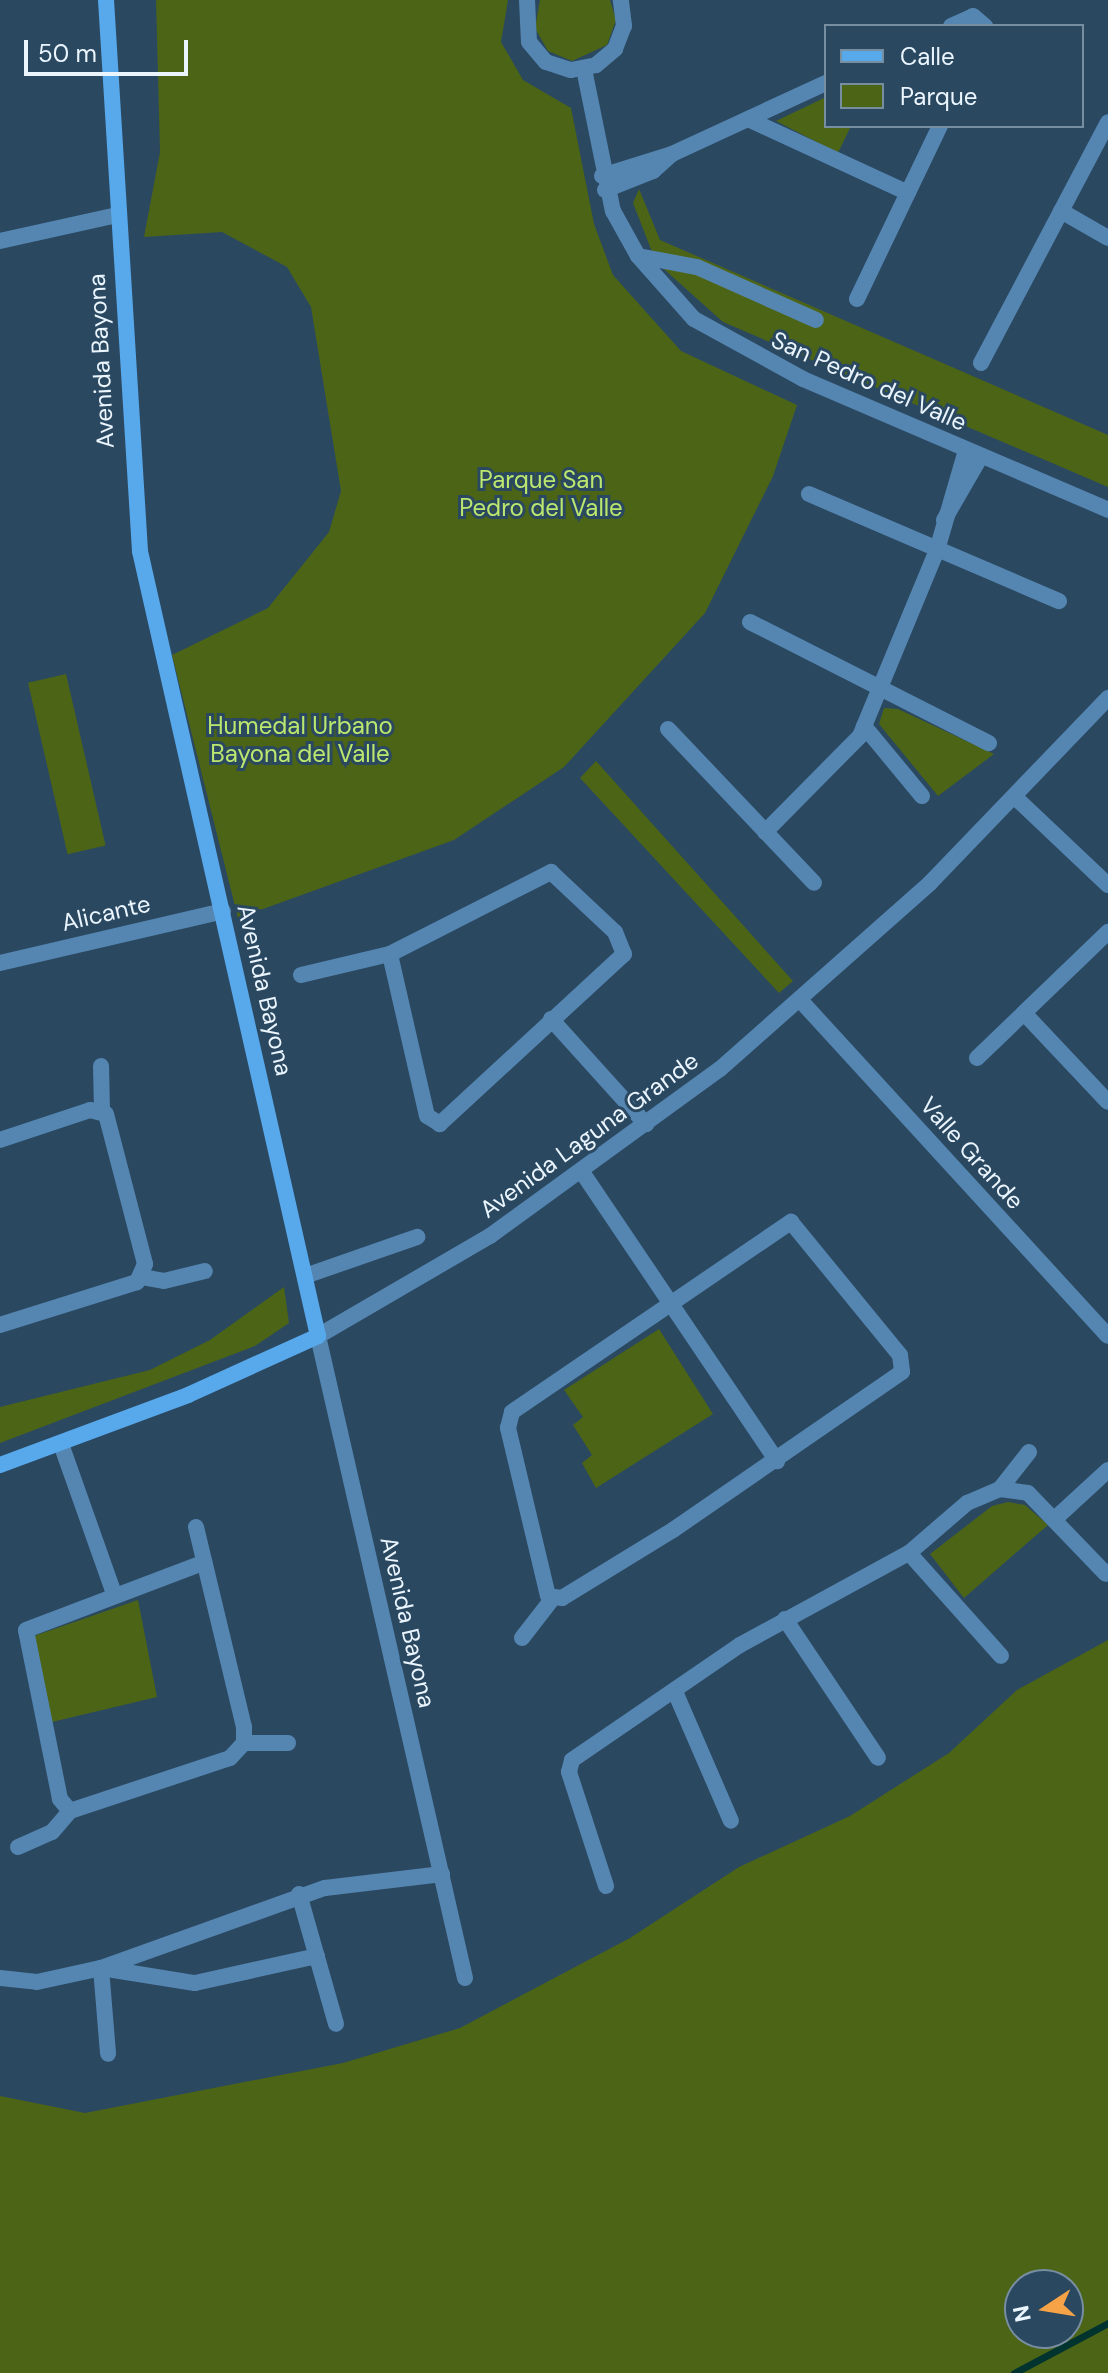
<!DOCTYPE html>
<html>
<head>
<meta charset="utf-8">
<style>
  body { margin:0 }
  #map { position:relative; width:1108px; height:2373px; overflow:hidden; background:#2b4861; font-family:"DM Sans",sans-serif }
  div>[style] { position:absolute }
  .green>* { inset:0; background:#4c6416; transform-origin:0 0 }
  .stream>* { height:7px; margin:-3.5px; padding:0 3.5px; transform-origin:3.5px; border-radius:3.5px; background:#01332f }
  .minor>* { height:16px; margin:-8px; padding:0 8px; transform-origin:8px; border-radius:8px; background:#5586b1 }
  .secondary>* { height:16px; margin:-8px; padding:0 8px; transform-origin:8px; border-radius:8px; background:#58a9ec }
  span { translate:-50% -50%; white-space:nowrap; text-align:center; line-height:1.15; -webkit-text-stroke:6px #2b4861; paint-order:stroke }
  .street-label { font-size:24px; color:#eaf5fe }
  .park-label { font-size:24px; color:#bce76e }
  .legend { position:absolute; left:824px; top:24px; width:260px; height:104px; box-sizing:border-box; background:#2b4861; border:2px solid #778da0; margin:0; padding:10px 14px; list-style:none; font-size:24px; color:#eaf5fe }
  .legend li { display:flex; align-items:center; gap:16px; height:40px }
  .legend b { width:40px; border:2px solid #778da0 }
  .north { position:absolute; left:1004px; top:2269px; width:80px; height:80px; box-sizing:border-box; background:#2b4861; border:2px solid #778da0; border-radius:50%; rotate:258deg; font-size:22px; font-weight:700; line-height:32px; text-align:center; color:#eaf5fe }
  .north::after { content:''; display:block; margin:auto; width:28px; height:36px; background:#f5a346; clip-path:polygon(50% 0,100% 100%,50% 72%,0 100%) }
  .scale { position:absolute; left:24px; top:40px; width:164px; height:36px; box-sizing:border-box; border:4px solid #eaf5fe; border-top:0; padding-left:10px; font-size:24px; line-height:28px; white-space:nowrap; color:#eaf5fe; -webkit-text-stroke:6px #2b4861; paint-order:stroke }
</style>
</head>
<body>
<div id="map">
  <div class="green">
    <div style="clip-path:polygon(156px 0,508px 0,501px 42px,523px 80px,571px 108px,594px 224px,613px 275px,681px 351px,797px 405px,773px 476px,705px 613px,564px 767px,454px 840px,238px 918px,172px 655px,268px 608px,329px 532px,341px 491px,311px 307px,287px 267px,222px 232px,144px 237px,160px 152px)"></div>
    <div style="clip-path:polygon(540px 0,610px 0,616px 20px,607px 45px,572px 61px,548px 51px,535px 28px)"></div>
    <div style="clip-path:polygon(826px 97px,826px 126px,851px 126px,838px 153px,776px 121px)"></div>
    <div style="clip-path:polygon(639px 189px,660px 240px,1108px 435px,1108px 487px,723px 322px,656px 262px,633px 203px)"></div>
    <div style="left:66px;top:674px;width:176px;height:39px;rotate:77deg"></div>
    <div style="clip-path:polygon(884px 708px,898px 709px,994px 754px,938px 796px,879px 724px)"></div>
    <div style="clip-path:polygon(596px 761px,793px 981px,779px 993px,580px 778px)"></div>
    <div style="clip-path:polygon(284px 1287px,289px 1323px,255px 1346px,0 1443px,0 1407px,150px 1370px,210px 1340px)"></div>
    <div style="clip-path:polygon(659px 1329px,713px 1414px,596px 1488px,582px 1463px,592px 1455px,573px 1425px,583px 1417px,564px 1390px)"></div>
    <div style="clip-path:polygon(1008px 1502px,1025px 1505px,1048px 1525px,964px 1598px,930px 1554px,992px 1506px)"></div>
    <div style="clip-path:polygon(138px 1600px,157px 1697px,52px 1722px,34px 1636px)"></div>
    <div style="clip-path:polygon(evenodd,1108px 1640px,1108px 2373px,0 2373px,0 2096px,85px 2113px,343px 2063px,460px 2028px,630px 1938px,739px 1867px,850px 1816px,949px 1753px,1017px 1690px,1108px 1640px,1020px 2285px,1068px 2285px,1068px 2333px,1020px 2333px,1020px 2285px)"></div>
  </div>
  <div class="stream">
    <div style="left:1014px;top:2373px;width:106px;rotate:-28deg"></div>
  </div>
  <div class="minor">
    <div style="left:527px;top:0;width:42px;rotate:87.3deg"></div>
    <div style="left:529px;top:42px;width:26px;rotate:50deg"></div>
    <div style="left:546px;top:62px;width:26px;rotate:18deg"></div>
    <div style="left:571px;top:70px;width:25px;rotate:-11deg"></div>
    <div style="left:596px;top:65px;width:25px;rotate:-40deg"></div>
    <div style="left:615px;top:49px;width:25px;rotate:-69deg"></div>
    <div style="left:624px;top:26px;width:26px;rotate:-97deg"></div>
    <div style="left:951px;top:26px;width:24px;rotate:-24deg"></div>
    <div style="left:973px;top:16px;width:16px;rotate:40deg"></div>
    <div style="left:584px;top:69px;width:145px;rotate:78.5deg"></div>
    <div style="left:613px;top:211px;width:51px;rotate:60.9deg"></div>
    <div style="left:638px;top:256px;width:84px;rotate:48.4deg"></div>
    <div style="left:694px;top:319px;width:124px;rotate:28.8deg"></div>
    <div style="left:803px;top:379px;width:332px;rotate:23.2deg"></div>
    <div style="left:748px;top:119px;width:176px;rotate:24.8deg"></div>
    <div style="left:602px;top:176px;width:73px;rotate:-17.4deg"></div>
    <div style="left:672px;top:154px;width:170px;rotate:-24.8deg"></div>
    <div style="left:605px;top:190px;width:52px;rotate:-21.6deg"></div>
    <div style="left:653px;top:171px;width:25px;rotate:-42deg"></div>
    <div style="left:1061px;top:211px;width:54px;rotate:29.9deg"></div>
    <div style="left:0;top:241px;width:120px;rotate:-12.5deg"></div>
    <div style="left:638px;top:256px;width:60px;rotate:10.6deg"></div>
    <div style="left:697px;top:267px;width:130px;rotate:24deg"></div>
    <div style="left:857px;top:299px;width:192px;rotate:-64.4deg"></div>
    <div style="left:981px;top:363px;width:272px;rotate:-62.2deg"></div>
    <div style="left:809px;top:494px;width:272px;rotate:23.2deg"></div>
    <div style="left:944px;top:520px;width:74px;rotate:-60deg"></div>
    <div style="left:750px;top:622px;width:268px;rotate:26.9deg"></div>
    <div style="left:864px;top:726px;width:91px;rotate:50.4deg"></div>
    <div style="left:668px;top:729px;width:212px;rotate:46.5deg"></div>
    <div style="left:1017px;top:799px;width:125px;rotate:43.4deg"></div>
    <div style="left:765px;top:832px;width:135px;rotate:-45.3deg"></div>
    <div style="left:860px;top:736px;width:201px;rotate:-67.5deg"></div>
    <div style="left:937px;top:550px;width:104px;rotate:-73.8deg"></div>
    <div style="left:0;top:963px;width:229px;rotate:-13.1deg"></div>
    <div style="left:301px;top:975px;width:91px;rotate:-13.3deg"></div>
    <div style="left:390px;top:954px;width:181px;rotate:-27deg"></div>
    <div style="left:551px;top:872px;width:88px;rotate:43.2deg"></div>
    <div style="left:615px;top:932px;width:24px;rotate:68deg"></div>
    <div style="left:624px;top:954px;width:251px;rotate:137.3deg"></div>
    <div style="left:440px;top:1124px;width:15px;rotate:-148deg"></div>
    <div style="left:427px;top:1116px;width:166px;rotate:-102.9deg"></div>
    <div style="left:801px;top:1001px;width:454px;rotate:47.5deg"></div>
    <div style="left:1024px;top:1013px;width:122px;rotate:46.7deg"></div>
    <div style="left:551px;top:1019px;width:142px;rotate:47.9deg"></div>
    <div style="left:977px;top:1058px;width:182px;rotate:-43.9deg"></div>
    <div style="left:101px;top:1066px;width:45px;rotate:88.7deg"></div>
    <div style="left:0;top:1140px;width:95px;rotate:-18.4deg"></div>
    <div style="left:90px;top:1110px;width:16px;rotate:14deg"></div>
    <div style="left:106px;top:1114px;width:155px;rotate:75.4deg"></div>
    <div style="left:145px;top:1264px;width:20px;rotate:114deg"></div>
    <div style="left:137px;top:1282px;width:144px;rotate:162.6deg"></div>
    <div style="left:582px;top:1172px;width:349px;rotate:56deg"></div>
    <div style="left:791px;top:1222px;width:172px;rotate:50.7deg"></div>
    <div style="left:900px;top:1355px;width:17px;rotate:83deg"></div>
    <div style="left:902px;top:1372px;width:278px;rotate:145.4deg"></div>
    <div style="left:673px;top:1530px;width:130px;rotate:148.5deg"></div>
    <div style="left:562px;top:1598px;width:14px;rotate:-172deg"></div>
    <div style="left:548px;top:1596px;width:173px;rotate:-103.4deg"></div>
    <div style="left:508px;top:1428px;width:16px;rotate:-76deg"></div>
    <div style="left:512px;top:1412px;width:338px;rotate:-34.3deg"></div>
    <div style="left:305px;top:1276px;width:119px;rotate:-19.2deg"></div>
    <div style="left:142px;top:1277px;width:22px;rotate:10deg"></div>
    <div style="left:164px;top:1281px;width:42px;rotate:-13.7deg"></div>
    <div style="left:61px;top:1444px;width:159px;rotate:70.5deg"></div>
    <div style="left:1000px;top:1489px;width:47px;rotate:-51.9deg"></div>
    <div style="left:1058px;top:1516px;width:68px;rotate:-42.6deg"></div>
    <div style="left:196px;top:1527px;width:206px;rotate:76.5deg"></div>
    <div style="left:244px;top:1727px;width:16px;rotate:90deg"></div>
    <div style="left:244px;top:1743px;width:21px;rotate:133deg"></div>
    <div style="left:230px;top:1758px;width:169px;rotate:161.7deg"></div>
    <div style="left:70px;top:1811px;width:16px;rotate:-130deg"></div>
    <div style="left:60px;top:1799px;width:172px;rotate:-101.4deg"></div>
    <div style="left:26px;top:1630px;width:191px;rotate:-20.8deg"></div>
    <div style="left:909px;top:1553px;width:138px;rotate:48.2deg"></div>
    <div style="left:785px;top:1619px;width:167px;rotate:56.2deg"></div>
    <div style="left:522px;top:1638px;width:51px;rotate:-52.2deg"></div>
    <div style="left:676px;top:1694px;width:138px;rotate:66.6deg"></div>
    <div style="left:244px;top:1743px;width:44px"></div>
    <div style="left:18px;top:1847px;width:37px;rotate:-24deg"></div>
    <div style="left:52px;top:1832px;width:28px;rotate:-49deg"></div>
    <div style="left:606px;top:1886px;width:120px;rotate:-108deg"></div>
    <div style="left:569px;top:1772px;width:12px;rotate:-76deg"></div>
    <div style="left:572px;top:1760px;width:204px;rotate:-34.4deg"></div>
    <div style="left:740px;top:1645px;width:192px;rotate:-28.6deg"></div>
    <div style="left:909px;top:1553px;width:77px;rotate:-40.8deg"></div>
    <div style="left:967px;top:1503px;width:36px;rotate:-23deg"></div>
    <div style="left:1000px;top:1489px;width:28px;rotate:8deg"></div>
    <div style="left:1028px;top:1493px;width:112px;rotate:46.1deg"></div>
    <div style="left:299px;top:1894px;width:135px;rotate:74.1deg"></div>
    <div style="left:101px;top:1968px;width:95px;rotate:9.1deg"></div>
    <div style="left:195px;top:1983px;width:125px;rotate:-12.5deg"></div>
    <div style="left:101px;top:1968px;width:86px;rotate:85.3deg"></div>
    <div style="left:0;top:1978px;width:37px;rotate:6deg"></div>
    <div style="left:37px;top:1982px;width:66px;rotate:-12.3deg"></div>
    <div style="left:101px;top:1968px;width:238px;rotate:-19.7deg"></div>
    <div style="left:325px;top:1888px;width:118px;rotate:-6.8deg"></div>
    <div style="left:465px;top:1978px;width:659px;rotate:-102.9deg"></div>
    <div style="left:318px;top:1336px;width:199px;rotate:-30.2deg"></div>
    <div style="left:490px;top:1236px;width:284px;rotate:-36deg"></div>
    <div style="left:720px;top:1069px;width:281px;rotate:-41.5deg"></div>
    <div style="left:930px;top:883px;width:257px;rotate:-46.1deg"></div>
  </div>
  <div class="secondary">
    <div style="left:0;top:1465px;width:201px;rotate:-20.4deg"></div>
    <div style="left:188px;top:1395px;width:143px;rotate:-24.4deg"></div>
    <div style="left:318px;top:1336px;width:805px;rotate:-102.78deg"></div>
    <div style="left:140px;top:551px;width:552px;rotate:-93.53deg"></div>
  </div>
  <div class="street-label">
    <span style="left:101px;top:361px;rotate:-93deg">Avenida Bayona</span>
    <span style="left:869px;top:381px;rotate:24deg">San Pedro del Valle</span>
    <span style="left:106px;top:913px;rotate:-13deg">Alicante</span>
    <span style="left:265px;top:990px;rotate:77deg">Avenida Bayona</span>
    <span style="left:589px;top:1135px;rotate:-36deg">Avenida Laguna Grande</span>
    <span style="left:972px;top:1153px;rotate:48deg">Valle Grande</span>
    <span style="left:408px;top:1622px;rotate:77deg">Avenida Bayona</span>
  </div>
  <div class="park-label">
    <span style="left:541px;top:494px">Parque San<br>Pedro del Valle</span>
    <span style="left:300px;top:740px">Humedal Urbano<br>Bayona del Valle</span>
  </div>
  <ul class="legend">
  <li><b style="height:10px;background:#58a9ec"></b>Calle</li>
  <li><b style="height:22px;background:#4c6416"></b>Parque</li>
  </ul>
  <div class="north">N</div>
  <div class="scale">50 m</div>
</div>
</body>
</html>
